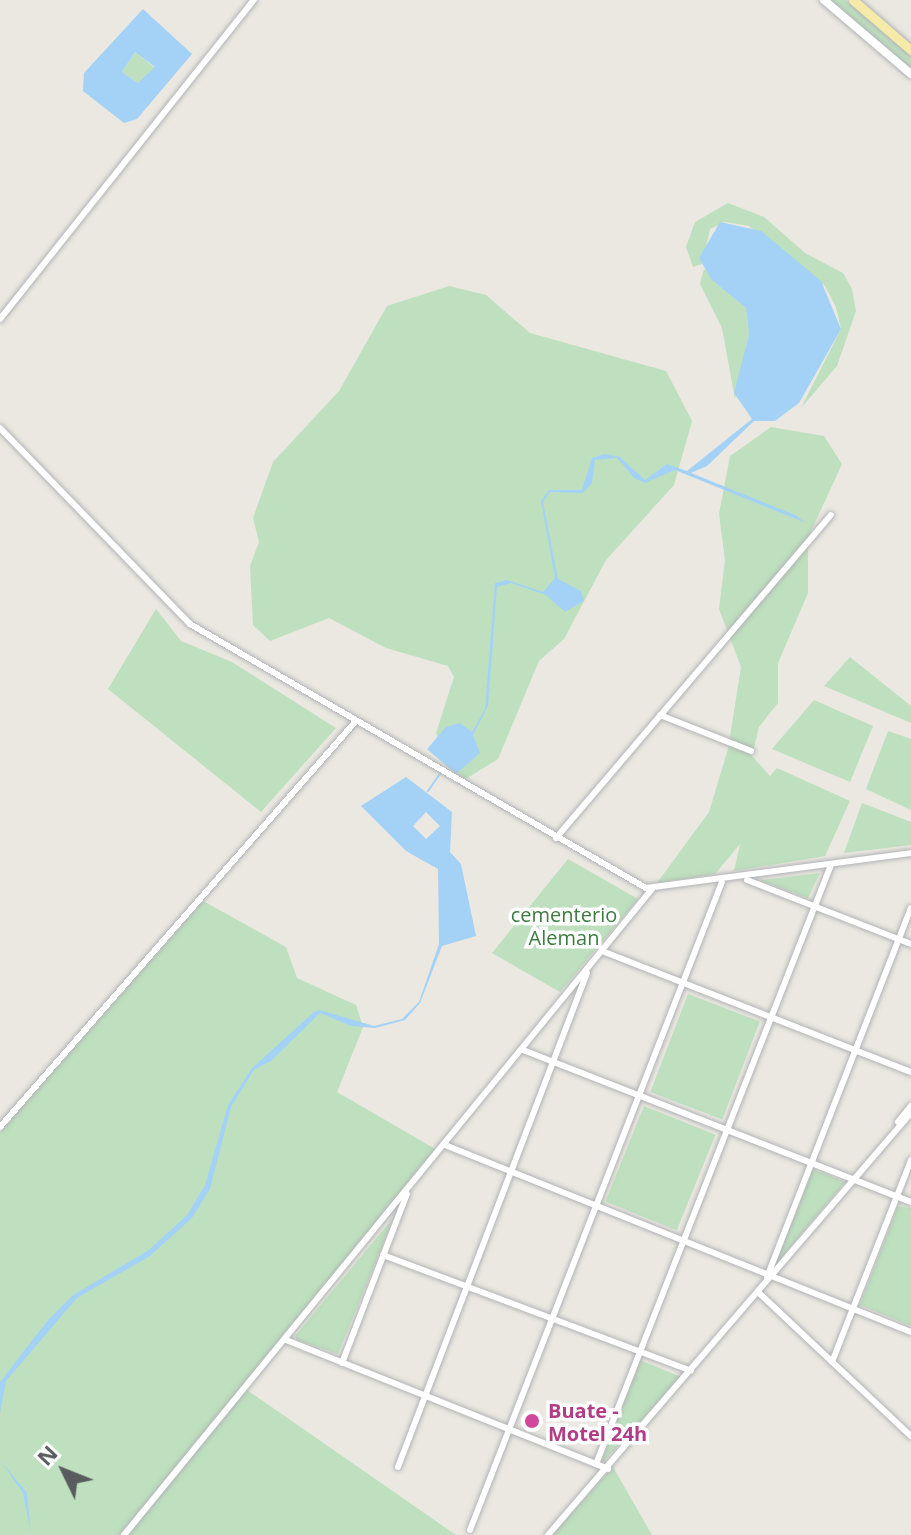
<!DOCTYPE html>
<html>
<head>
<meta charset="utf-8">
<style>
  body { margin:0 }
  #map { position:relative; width:911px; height:1535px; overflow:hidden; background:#eae8e0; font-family:"Open Sans",sans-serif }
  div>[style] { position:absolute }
  .green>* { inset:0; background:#bee0be; transform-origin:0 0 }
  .water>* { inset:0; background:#a4d2f6 }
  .stream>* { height:2px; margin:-1px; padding:0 1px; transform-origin:1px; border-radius:1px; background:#a4d2f6 }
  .roads { filter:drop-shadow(0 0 2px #b1b3b7) drop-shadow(0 0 2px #b1b3b7) }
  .street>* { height:6px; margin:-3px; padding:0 3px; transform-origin:3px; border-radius:3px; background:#fff }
  .secondary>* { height:8px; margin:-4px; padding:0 4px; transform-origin:4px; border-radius:4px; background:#fff }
  .primary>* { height:9px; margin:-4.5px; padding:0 4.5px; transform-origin:4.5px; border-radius:4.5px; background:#f6eaa9 }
  .dots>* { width:22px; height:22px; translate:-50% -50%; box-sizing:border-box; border:4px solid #fff; border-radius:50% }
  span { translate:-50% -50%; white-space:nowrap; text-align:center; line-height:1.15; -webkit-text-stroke:7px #fff; paint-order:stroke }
  .park-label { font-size:20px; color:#3b7c3f }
  .hotel-label { font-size:20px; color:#b23c85; font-weight:700 }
  .left { translate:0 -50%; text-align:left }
  .north { position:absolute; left:24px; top:1431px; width:80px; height:80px; -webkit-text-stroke:6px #fff; paint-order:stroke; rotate:313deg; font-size:22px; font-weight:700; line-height:32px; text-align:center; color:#595c5f }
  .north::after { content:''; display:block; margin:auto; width:28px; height:36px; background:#595c5f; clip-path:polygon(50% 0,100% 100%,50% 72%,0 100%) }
</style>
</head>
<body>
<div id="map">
  <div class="green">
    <div style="clip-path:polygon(830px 0,845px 0,911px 56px,911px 69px)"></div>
    <div style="clip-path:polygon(135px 52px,155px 68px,138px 83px,122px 72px)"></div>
    <div style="clip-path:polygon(728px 203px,764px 217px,805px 253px,843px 273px,852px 289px,856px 311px,837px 366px,801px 408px,841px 329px,836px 307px,825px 286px,749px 226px,725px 222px,710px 229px,702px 264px,693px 267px,686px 247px,695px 222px)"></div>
    <div style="clip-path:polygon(704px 269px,746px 308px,749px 335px,735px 399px,722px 328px,700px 284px)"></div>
    <div style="clip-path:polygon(449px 286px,486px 295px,530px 333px,666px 371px,692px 421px,674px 485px,606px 560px,564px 639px,539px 661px,498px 759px,461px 782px,436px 733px,454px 677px,448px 666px,386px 648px,329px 618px,270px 641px,253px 625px,250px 566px,259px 542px,253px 518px,273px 462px,339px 391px,387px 306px)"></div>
    <div style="clip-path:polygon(771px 427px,824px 436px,842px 464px,808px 538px,808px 593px,778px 663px,778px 703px,759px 727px,752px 756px,770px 776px,777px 768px,850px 801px,825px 856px,734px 871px,740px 844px,715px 874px,657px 883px,709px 812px,728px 749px,741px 667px,719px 609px,725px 560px,719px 514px,730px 456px)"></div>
    <div style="clip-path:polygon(156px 609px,181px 641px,232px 662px,336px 728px,261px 812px,108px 689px)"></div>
    <div style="clip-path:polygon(850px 657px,911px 706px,911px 723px,824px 686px)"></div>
    <div style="clip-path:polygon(814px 700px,873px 726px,850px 782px,772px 749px)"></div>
    <div style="clip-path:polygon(888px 731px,911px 739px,911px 810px,866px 789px)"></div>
    <div style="clip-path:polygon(862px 803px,911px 822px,911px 845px,844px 853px)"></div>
    <div style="clip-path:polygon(568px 859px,638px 899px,560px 992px,492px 953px)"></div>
    <div style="clip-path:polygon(820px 873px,808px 898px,761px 881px,761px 880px)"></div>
    <div style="clip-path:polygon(203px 901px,286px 947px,297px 978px,356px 1005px,363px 1027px,337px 1092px,437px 1150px,142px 1511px,247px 1390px,456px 1535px,0 1535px,0 1132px)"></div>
    <div style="left:688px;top:994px;width:77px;height:105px;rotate:21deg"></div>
    <div style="left:644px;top:1106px;width:77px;height:103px;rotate:22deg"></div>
    <div style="clip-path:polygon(813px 1169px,845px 1182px,775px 1265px)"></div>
    <div style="clip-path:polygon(898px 1206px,911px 1208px,911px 1326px,860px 1305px)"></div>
    <div style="clip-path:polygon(394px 1217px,338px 1354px,297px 1340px,295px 1336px)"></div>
    <div style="clip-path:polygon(640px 1360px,681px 1377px,603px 1462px,602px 1460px)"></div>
    <div style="clip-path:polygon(613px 1467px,652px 1535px,552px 1535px)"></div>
  </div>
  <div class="water">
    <div style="clip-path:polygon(evenodd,143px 9px,192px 54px,137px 119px,124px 123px,83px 91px,84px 73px,143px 9px,135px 52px,155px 67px,138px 83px,122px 72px,135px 52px)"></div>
    <div style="clip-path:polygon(720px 222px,761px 231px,821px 281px,841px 329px,799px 403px,775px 421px,754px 421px,707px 466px,691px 473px,795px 515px,806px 523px,675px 470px,645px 483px,634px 478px,617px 458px,595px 460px,592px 483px,583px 493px,550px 492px,543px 502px,558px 579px,581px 591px,584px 601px,565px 612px,546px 595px,511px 583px,497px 587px,488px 706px,473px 735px,480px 753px,456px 774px,427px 749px,446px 727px,460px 723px,472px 732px,485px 709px,495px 583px,507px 580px,543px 592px,555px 578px,541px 501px,549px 490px,582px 490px,592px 458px,604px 454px,620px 457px,645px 480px,667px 464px,687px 471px,752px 419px,734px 393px,749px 335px,746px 308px,711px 279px,699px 258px)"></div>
    <div style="clip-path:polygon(evenodd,406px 777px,452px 812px,450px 852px,461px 864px,476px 936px,442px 946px,420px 1003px,405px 1020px,375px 1028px,351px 1026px,320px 1013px,271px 1061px,254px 1070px,231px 1107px,210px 1189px,192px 1218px,150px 1256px,77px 1298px,6px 1381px,0 1414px,0 1382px,48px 1320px,73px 1295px,149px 1250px,187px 1215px,205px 1185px,228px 1105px,252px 1068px,314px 1012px,320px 1010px,374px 1026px,402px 1019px,419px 1002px,439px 944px,438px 869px,406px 851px,361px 806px,406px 777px,426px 812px,440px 826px,426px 839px,413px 826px,426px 812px)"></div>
    <div style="clip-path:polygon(0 1460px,27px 1493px,31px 1535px,23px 1493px)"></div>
  </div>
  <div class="stream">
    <div style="left:428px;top:791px;width:21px;rotate:-55deg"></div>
  </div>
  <div class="roads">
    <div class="street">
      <div style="left:0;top:319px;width:408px;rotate:-51.5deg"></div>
      <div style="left:0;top:428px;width:273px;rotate:45.9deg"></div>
      <div style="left:190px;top:624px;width:527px;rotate:30.07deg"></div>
      <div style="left:646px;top:888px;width:267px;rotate:-7.5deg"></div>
      <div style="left:660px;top:715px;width:98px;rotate:21.6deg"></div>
      <div style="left:556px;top:838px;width:424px;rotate:-49.6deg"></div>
      <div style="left:747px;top:880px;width:176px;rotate:21.3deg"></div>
      <div style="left:602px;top:951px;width:332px;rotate:21.4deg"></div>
      <div style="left:523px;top:1050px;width:417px;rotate:21.4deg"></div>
      <div style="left:898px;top:1122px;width:21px;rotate:-51deg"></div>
      <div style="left:0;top:1127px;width:539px;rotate:-48.76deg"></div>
      <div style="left:445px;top:1145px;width:502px;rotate:21.86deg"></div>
      <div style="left:383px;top:1255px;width:329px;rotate:20.6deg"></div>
      <div style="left:767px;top:1277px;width:396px;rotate:-68.7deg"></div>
      <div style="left:758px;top:1292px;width:210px;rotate:43.3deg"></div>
      <div style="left:286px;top:1340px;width:347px;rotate:21.8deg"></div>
      <div style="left:832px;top:1362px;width:217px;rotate:-68.6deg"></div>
      <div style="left:342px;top:1363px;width:181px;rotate:-69deg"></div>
      <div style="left:596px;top:1464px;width:643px;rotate:-68.58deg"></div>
      <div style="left:398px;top:1467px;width:529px;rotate:-69.06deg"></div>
      <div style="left:470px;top:1530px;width:695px;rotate:-68.75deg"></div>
      <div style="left:124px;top:1535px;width:834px;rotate:-50.74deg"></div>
      <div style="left:548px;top:1535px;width:557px;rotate:-49.3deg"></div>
    </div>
    <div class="secondary">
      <div style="left:824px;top:0;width:114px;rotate:40.4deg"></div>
    </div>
    <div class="primary">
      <div style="left:853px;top:0;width:77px;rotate:40.8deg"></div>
    </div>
  </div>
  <div class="dots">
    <div style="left:532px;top:1421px;background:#d1479c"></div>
  </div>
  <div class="park-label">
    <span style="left:564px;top:926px">cementerio<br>Aleman</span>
  </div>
  <div class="hotel-label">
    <span class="left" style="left:548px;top:1422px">Buate -<br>Motel 24h</span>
  </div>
  <div class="north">N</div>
</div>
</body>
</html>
